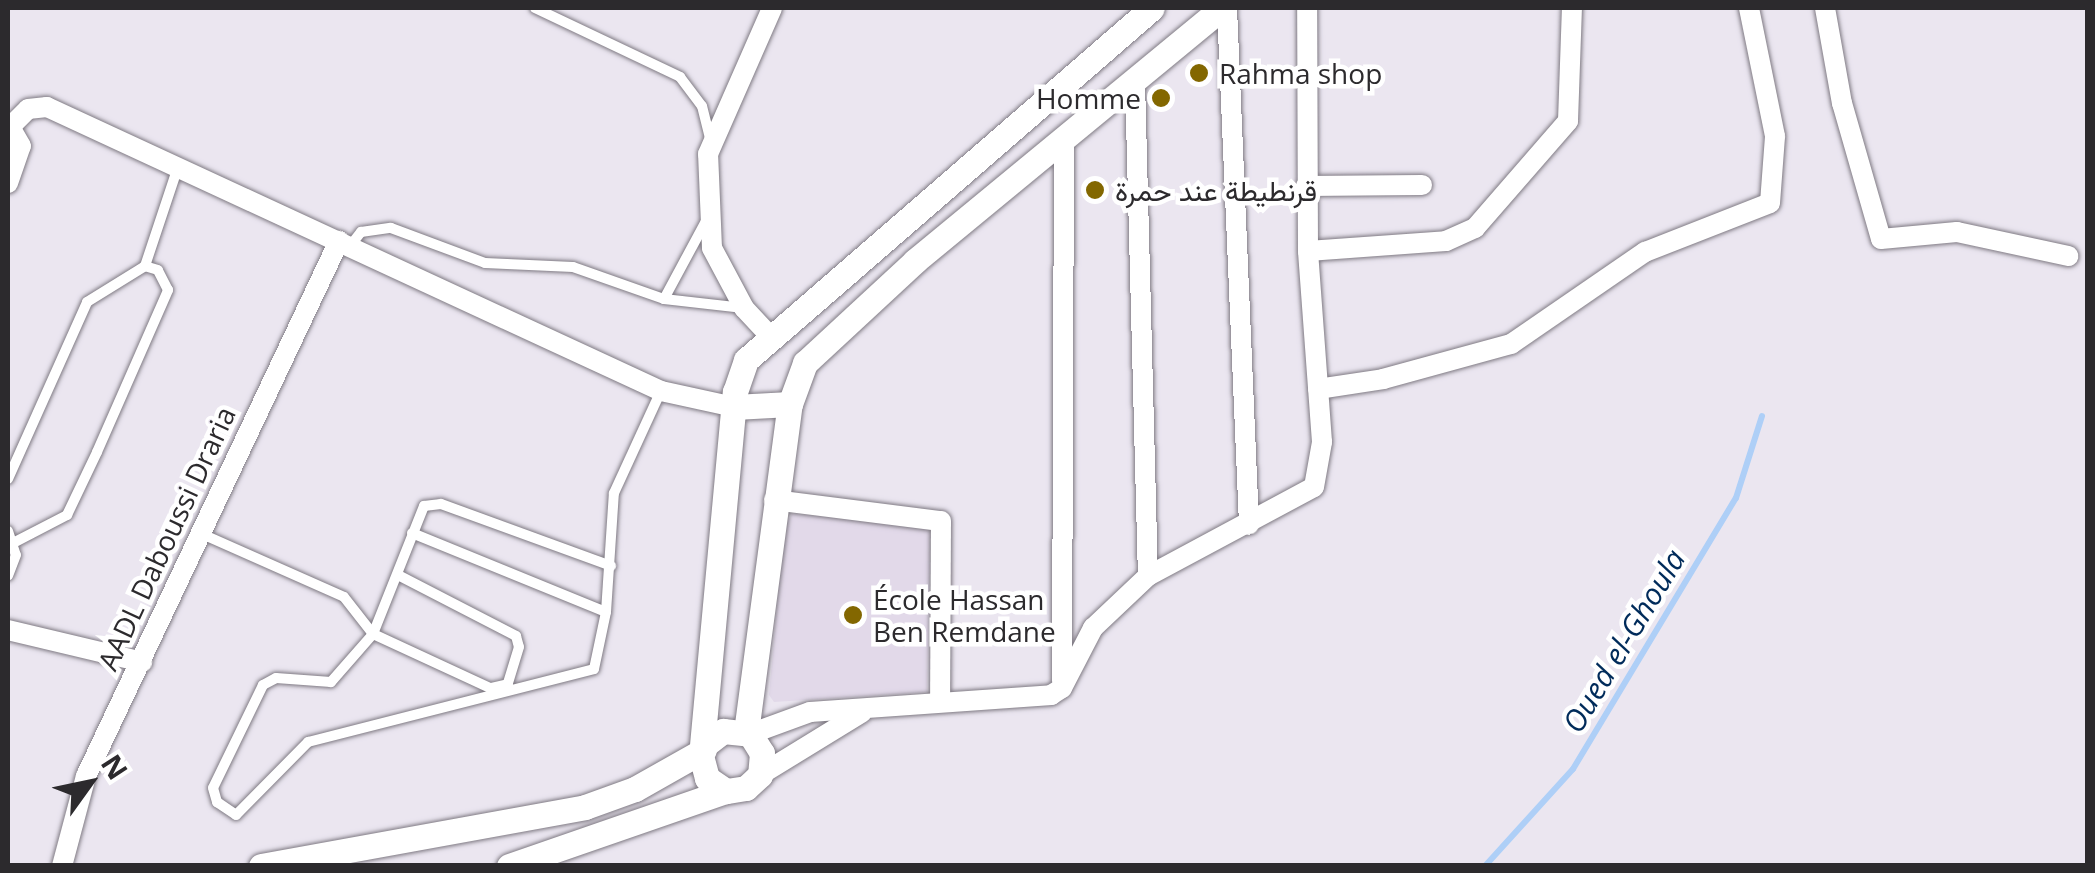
<!DOCTYPE html>
<html>
<head>
<meta charset="utf-8">
<style>
  body { margin:0 }
  #map { position:relative; width:2095px; height:873px; overflow:hidden; background:#ebe6f0; font-family:"Open Sans",Vazirmatn,sans-serif }
  div>[style] { position:absolute }
  .built>* { inset:0; background:#e2d9e9 }
  .stream>* { height:6px; margin:-3px; padding:0 3px; transform-origin:3px; border-radius:3px; background:#aecff7 }
  .roads { filter:drop-shadow(0 0 2px #7f7a83) drop-shadow(0 0 2px #7f7a83) }
  .service>* { height:10px; margin:-5px; padding:0 5px; transform-origin:5px; border-radius:5px; background:#fff }
  .minor>* { height:20px; margin:-10px; padding:0 10px; transform-origin:10px; border-radius:10px; background:#fff }
  .tertiary>* { height:25px; margin:-12.5px; padding:0 12.5px; transform-origin:12.5px; border-radius:12.5px; background:#fff }
  .dots>* { width:28px; height:28px; translate:-50% -50%; box-sizing:border-box; border:5px solid #fff; border-radius:50% }
  span { translate:-50% -50%; white-space:nowrap; text-align:center; line-height:1.15; -webkit-text-stroke:9px #fff; paint-order:stroke }
  .poi-label { font-size:28px; color:#2c2a2d }
  .left { translate:0 -50%; text-align:left }
  .right { translate:-100% -50%; text-align:right }
  .street-label { font-size:28px; color:#2c2a2d }
  .water-label { font-size:30px; color:#002b5a; font-style:italic }
  .frame { position:absolute; inset:0; border:10px solid #2c2a2d; pointer-events:none }
  .north { position:absolute; left:40px; top:733px; width:100px; height:100px; -webkit-text-stroke:8px #fff; paint-order:stroke; rotate:57deg; font-size:28px; font-weight:700; line-height:40px; text-align:center; color:#2c2a2d }
  .north::after { content:''; display:block; margin:auto; width:35px; height:45px; background:#2c2a2d; clip-path:polygon(50% 0,100% 100%,50% 72%,0 100%) }
</style>
</head>
<body>
<div id="map">
  <div class="built">
    <div style="clip-path:polygon(792px 514px,923px 524px,930px 530px,927px 692px,774px 702px,769px 695px,784px 528px)"></div>
  </div>
  <div class="stream">
    <div style="left:1485px;top:866px;width:131px;rotate:-47.8deg"></div>
    <div style="left:1573px;top:769px;width:316px;rotate:-59deg"></div>
    <div style="left:1736px;top:498px;width:86px;rotate:-72.4deg"></div>
  </div>
  <div class="roads">
    <div class="service">
      <div style="left:535px;top:8px;width:161px;rotate:25.4deg"></div>
      <div style="left:680px;top:77px;width:36px;rotate:53deg"></div>
      <div style="left:702px;top:106px;width:36px;rotate:76deg"></div>
      <div style="left:350px;top:246px;width:18px;rotate:-52deg"></div>
      <div style="left:361px;top:232px;width:30px;rotate:-8deg"></div>
      <div style="left:391px;top:228px;width:100px;rotate:20.4deg"></div>
      <div style="left:485px;top:263px;width:88px;rotate:2.6deg"></div>
      <div style="left:573px;top:267px;width:96px;rotate:19.4deg"></div>
      <div style="left:664px;top:299px;width:80px;rotate:6.5deg"></div>
      <div style="left:664px;top:299px;width:89px;rotate:-61.7deg"></div>
      <div style="left:8px;top:479px;width:194px;rotate:-65.9deg"></div>
      <div style="left:87px;top:302px;width:68px;rotate:-31.8deg"></div>
      <div style="left:145px;top:266px;width:104px;rotate:-71.6deg"></div>
      <div style="left:8px;top:531px;width:25px;rotate:72deg"></div>
      <div style="left:16px;top:555px;width:22px;rotate:111deg"></div>
      <div style="left:412px;top:533px;width:209px;rotate:22.2deg"></div>
      <div style="left:202px;top:534px;width:155px;rotate:23.9deg"></div>
      <div style="left:344px;top:597px;width:47px;rotate:51.9deg"></div>
      <div style="left:373px;top:634px;width:64px;rotate:131.2deg"></div>
      <div style="left:331px;top:682px;width:55px;rotate:-175.8deg"></div>
      <div style="left:276px;top:678px;width:15px;rotate:152deg"></div>
      <div style="left:263px;top:685px;width:114px;rotate:115.9deg"></div>
      <div style="left:213px;top:788px;width:15px;rotate:74deg"></div>
      <div style="left:217px;top:802px;width:23px;rotate:34deg"></div>
      <div style="left:236px;top:815px;width:103px;rotate:-45.4deg"></div>
      <div style="left:308px;top:742px;width:295px;rotate:-14.3deg"></div>
      <div style="left:594px;top:669px;width:58px;rotate:-78.1deg"></div>
      <div style="left:606px;top:612px;width:119px;rotate:-86.2deg"></div>
      <div style="left:614px;top:493px;width:112px;rotate:-65.3deg"></div>
      <div style="left:15px;top:542px;width:59px;rotate:-27.4deg"></div>
      <div style="left:67px;top:515px;width:70px;rotate:-64.5deg"></div>
      <div style="left:97px;top:452px;width:177px;rotate:-66.3deg"></div>
      <div style="left:168px;top:290px;width:22px;rotate:-117deg"></div>
      <div style="left:158px;top:270px;width:14px;rotate:-163deg"></div>
      <div style="left:398px;top:575px;width:133px;rotate:27.3deg"></div>
      <div style="left:516px;top:636px;width:11px;rotate:75deg"></div>
      <div style="left:519px;top:647px;width:39px;rotate:107deg"></div>
      <div style="left:508px;top:684px;width:18px;rotate:167deg"></div>
      <div style="left:490px;top:688px;width:129px;rotate:-155.2deg"></div>
      <div style="left:373px;top:634px;width:138px;rotate:-68.3deg"></div>
      <div style="left:424px;top:506px;width:17px;rotate:-7deg"></div>
      <div style="left:441px;top:504px;width:181px;rotate:20deg"></div>
    </div>
    <div class="minor">
      <div style="left:1227px;top:8px;width:517px;rotate:87.56deg"></div>
      <div style="left:1825px;top:8px;width:97px;rotate:79.9deg"></div>
      <div style="left:1842px;top:103px;width:141px;rotate:74deg"></div>
      <div style="left:1881px;top:239px;width:76px;rotate:-5.3deg"></div>
      <div style="left:1957px;top:232px;width:114px;rotate:12.2deg"></div>
      <div style="left:1135px;top:82px;width:494px;rotate:88.5deg"></div>
      <div style="left:8px;top:129px;width:28px;rotate:-45deg"></div>
      <div style="left:28px;top:109px;width:19px;rotate:-6deg"></div>
      <div style="left:47px;top:107px;width:676px;rotate:24.82deg"></div>
      <div style="left:661px;top:391px;width:75px;rotate:12.4deg"></div>
      <div style="left:8px;top:183px;width:39px;rotate:-71deg"></div>
      <div style="left:21px;top:146px;width:22px;rotate:-120deg"></div>
      <div style="left:1306px;top:186px;width:116px;rotate:-0.5deg"></div>
      <div style="left:1308px;top:251px;width:138px;rotate:-4.1deg"></div>
      <div style="left:1446px;top:241px;width:32px;rotate:-24deg"></div>
      <div style="left:1475px;top:228px;width:142px;rotate:-49deg"></div>
      <div style="left:1568px;top:121px;width:113px;rotate:-88deg"></div>
      <div style="left:770px;top:336px;width:38px;rotate:-133deg"></div>
      <div style="left:744px;top:308px;width:68px;rotate:-118.1deg"></div>
      <div style="left:712px;top:248px;width:94px;rotate:-92.4deg"></div>
      <div style="left:708px;top:154px;width:159px;rotate:-66.3deg"></div>
      <div style="left:1318px;top:389px;width:66px;rotate:-8.7deg"></div>
      <div style="left:1383px;top:379px;width:133px;rotate:-15.3deg"></div>
      <div style="left:1511px;top:344px;width:163px;rotate:-34.5deg"></div>
      <div style="left:1645px;top:252px;width:134px;rotate:-21.4deg"></div>
      <div style="left:1770px;top:203px;width:67px;rotate:-85.7deg"></div>
      <div style="left:1775px;top:136px;width:131px;rotate:-101.5deg"></div>
      <div style="left:774px;top:500px;width:168px;rotate:7.2deg"></div>
      <div style="left:941px;top:521px;width:180px;rotate:90.3deg"></div>
      <div style="left:8px;top:630px;width:138px;rotate:13.4deg"></div>
      <div style="left:1062px;top:681px;width:542px;rotate:-89.79deg"></div>
      <div style="left:750px;top:734px;width:64px;rotate:-20.1deg"></div>
      <div style="left:810px;top:712px;width:242px;rotate:-4deg"></div>
      <div style="left:1051px;top:695px;width:13px;rotate:-32deg"></div>
      <div style="left:1062px;top:688px;width:68px;rotate:-62.7deg"></div>
      <div style="left:1093px;top:628px;width:76px;rotate:-43.4deg"></div>
      <div style="left:1148px;top:576px;width:188px;rotate:-28.2deg"></div>
      <div style="left:1314px;top:487px;width:46px;rotate:-79.9deg"></div>
      <div style="left:1322px;top:442px;width:192px;rotate:-94.2deg"></div>
      <div style="left:1308px;top:251px;width:243px;rotate:-90.2deg"></div>
      <div style="left:760px;top:775px;width:119px;rotate:-31.5deg"></div>
      <div style="left:62px;top:866px;width:93px;rotate:-75.1deg"></div>
      <div style="left:86px;top:776px;width:592px;rotate:-64.69deg"></div>
    </div>
    <div class="tertiary">
      <div style="left:734px;top:407px;width:56px;rotate:-3.1deg"></div>
      <div style="left:746px;top:732px;width:331px;rotate:-82.4deg"></div>
      <div style="left:790px;top:404px;width:44px;rotate:-69.9deg"></div>
      <div style="left:805px;top:363px;width:150px;rotate:-42.8deg"></div>
      <div style="left:915px;top:261px;width:398px;rotate:-39.5deg"></div>
      <div style="left:705px;top:745px;width:23px;rotate:-38deg"></div>
      <div style="left:723px;top:731px;width:27px;rotate:6deg"></div>
      <div style="left:750px;top:734px;width:22px;rotate:58deg"></div>
      <div style="left:762px;top:753px;width:22px;rotate:95deg"></div>
      <div style="left:760px;top:775px;width:19px;rotate:137deg"></div>
      <div style="left:746px;top:788px;width:20px;rotate:171deg"></div>
      <div style="left:726px;top:791px;width:23px;rotate:-146deg"></div>
      <div style="left:707px;top:778px;width:23px;rotate:-105deg"></div>
      <div style="left:701px;top:756px;width:366px;rotate:-84.7deg"></div>
      <div style="left:735px;top:392px;width:34px;rotate:-71deg"></div>
      <div style="left:746px;top:360px;width:537px;rotate:-40.93deg"></div>
      <div style="left:261px;top:866px;width:329px;rotate:-10.3deg"></div>
      <div style="left:585px;top:807px;width:53px;rotate:-19.8deg"></div>
      <div style="left:635px;top:789px;width:79px;rotate:-29.5deg"></div>
      <div style="left:509px;top:866px;width:230px;rotate:-19.1deg"></div>
    </div>
  </div>
  <div class="dots">
    <div style="left:1199px;top:73px;background:#836700"></div>
    <div style="left:1161px;top:98px;background:#836700"></div>
    <div style="left:1095px;top:190px;background:#836700"></div>
    <div style="left:853px;top:615px;background:#836700"></div>
  </div>
  <div class="poi-label">
    <span class="left" style="left:1219px;top:73px">Rahma shop</span>
    <span class="right" style="left:1141px;top:98px">Homme</span>
    <span class="left" style="left:1115px;top:190px">قرنطيطة عند حمرة</span>
    <span class="left" style="left:873px;top:615px">École Hassan<br>Ben Remdane</span>
  </div>
  <div class="street-label">
    <span style="left:166px;top:538px;rotate:-65deg">AADL Daboussi Draria</span>
  </div>
  <div class="water-label">
    <span style="left:1624px;top:641px;rotate:-59deg">Oued el-Ghoula</span>
  </div>
  <div class="frame"></div>
  <div class="north">N</div>
</div>
</body>
</html>
